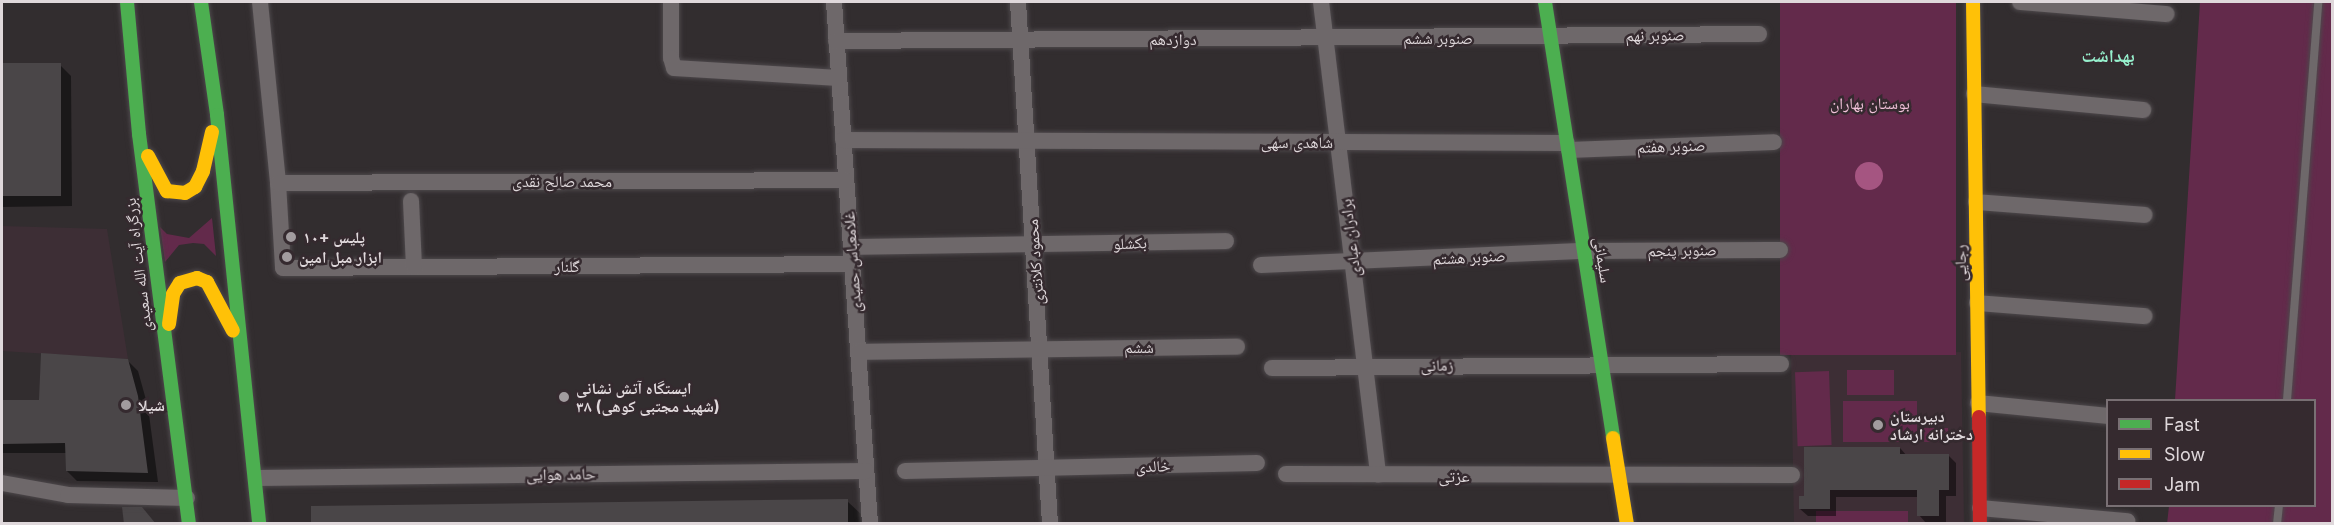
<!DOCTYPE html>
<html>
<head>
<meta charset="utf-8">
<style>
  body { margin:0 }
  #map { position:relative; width:2334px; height:525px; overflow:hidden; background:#322d2f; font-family:Inter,"Noto Naskh Arabic",sans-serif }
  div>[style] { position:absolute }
  .built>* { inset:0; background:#3d2e35; transform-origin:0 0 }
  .green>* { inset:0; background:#632a4b; transform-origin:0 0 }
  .water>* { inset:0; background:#a55581 }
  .round { border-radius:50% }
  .shadow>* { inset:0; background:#0007 }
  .building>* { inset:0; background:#4a4648; transform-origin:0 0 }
  .roads { filter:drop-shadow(0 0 2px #4d484b) drop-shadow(0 0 2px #4d484b) }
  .lane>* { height:8px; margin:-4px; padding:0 4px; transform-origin:4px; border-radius:4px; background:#6e686a }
  .street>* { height:16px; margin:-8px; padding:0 8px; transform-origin:8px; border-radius:8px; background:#6e686a }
  .fast>* { height:14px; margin:-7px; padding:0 7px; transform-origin:7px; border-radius:7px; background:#4caf50 }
  .slow>* { height:14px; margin:-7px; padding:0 7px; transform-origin:7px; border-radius:7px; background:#ffc107 }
  .jam>* { height:14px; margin:-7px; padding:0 7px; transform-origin:7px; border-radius:7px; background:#c62828 }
  .dots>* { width:16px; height:16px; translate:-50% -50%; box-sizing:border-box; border:3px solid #352a2f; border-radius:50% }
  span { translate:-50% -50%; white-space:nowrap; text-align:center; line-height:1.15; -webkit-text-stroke:5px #352a2f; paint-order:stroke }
  .street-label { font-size:16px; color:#dfd8db }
  .park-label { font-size:16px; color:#f2c2da }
  .poi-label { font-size:16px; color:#dfd8db; font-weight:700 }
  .left { translate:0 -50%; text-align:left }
  .neighbourhood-label { font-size:18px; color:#96f0cd; font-weight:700 }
  .frame { position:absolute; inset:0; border:3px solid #dfd8db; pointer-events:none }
  .legend { position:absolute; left:2106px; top:399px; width:210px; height:108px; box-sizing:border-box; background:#352a2f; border:2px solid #797074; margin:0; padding:8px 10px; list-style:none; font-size:18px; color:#dfd8db }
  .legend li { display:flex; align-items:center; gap:12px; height:30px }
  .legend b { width:30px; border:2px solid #797074 }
</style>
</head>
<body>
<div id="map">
  <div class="built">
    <div style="clip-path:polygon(2px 226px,107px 229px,128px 359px,2px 351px)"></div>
    <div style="left:1961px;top:352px;width:171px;height:170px;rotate:89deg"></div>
  </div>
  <div class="green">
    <div style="left:1780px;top:2px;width:176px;height:353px"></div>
    <div style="clip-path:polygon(2200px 2px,2332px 2px,2332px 523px,2167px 524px,2169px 506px,2314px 506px,2314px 400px,2175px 400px)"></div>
    <div style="clip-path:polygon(212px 218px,216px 256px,204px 244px,193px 243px,179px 245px,165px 262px,160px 227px,167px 234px,189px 238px)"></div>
    <div style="left:1847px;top:370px;width:47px;height:25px"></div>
    <div style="left:1829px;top:371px;width:74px;height:34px;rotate:88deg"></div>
    <div style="left:1843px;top:401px;width:74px;height:41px"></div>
    <div style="left:1921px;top:428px;width:27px;height:14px"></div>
    <div style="left:1908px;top:511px;width:12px;height:92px;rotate:90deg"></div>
  </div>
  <div class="water">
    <div class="round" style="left:1855px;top:162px;width:28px;height:28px"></div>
  </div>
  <div class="shadow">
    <div style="clip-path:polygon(2px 65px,60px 65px,71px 76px,72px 206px,2px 207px)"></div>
    <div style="clip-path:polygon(127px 360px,138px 371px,148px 407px,158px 482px,77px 481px,67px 471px,67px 453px,3px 453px,2px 471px,2px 402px,41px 401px)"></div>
    <div style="clip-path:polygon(1900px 448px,1907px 456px,1949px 456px,1956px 463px,1956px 496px,1946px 496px,1946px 523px,1926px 523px,1919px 515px,1919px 497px,1836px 497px,1836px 516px,1808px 516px,1800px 509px,1805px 498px)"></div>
    <div style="clip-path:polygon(847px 501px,862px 515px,862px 524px,313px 524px)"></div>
  </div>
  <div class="building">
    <div style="left:61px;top:63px;width:133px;height:59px;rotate:90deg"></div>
    <div style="clip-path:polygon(41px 353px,128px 359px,138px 396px,148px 473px,66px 471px,65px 443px,2px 444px,2px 400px,39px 400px)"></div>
    <div style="clip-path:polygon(1804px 447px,1900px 447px,1900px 454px,1949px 454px,1949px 490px,1939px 490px,1939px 516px,1917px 516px,1917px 490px,1830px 490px,1830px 509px,1799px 509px,1799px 496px,1804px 496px)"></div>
    <div style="clip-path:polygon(848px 499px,848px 524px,311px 524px,311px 506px)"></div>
    <div style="clip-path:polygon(122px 507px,142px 507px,156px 524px,124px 524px)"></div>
  </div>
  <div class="roads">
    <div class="lane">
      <div style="left:2287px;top:400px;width:399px;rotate:-85.5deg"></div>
      <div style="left:2277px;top:524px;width:18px;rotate:-84deg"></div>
    </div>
    <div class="street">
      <div style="left:260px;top:2px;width:182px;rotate:84.3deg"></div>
      <div style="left:278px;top:183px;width:85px;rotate:86.6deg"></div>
      <div style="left:283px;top:268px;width:569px;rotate:-0.4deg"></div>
      <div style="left:671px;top:2px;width:56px;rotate:90deg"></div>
      <div style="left:671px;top:58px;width:10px;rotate:73deg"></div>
      <div style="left:674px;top:68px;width:165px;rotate:3.5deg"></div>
      <div style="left:834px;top:2px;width:523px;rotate:86.05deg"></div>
      <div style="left:1018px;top:2px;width:523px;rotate:86.49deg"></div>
      <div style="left:1321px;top:2px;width:476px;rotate:83.1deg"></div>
      <div style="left:2020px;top:2px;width:147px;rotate:4.7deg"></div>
      <div style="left:836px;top:41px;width:923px;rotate:-0.43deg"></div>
      <div style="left:1974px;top:94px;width:170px;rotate:5.4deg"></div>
      <div style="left:843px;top:140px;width:724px;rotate:0.24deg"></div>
      <div style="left:1569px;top:150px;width:205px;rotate:-2.2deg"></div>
      <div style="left:278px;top:183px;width:568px;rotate:-0.3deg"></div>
      <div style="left:411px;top:201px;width:66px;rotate:87.4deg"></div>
      <div style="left:1976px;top:202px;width:169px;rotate:4.4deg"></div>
      <div style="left:851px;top:247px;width:375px;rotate:-0.9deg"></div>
      <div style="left:1261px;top:265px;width:324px;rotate:-2.5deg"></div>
      <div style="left:1585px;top:251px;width:195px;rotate:-0.3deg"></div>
      <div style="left:1977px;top:303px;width:168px;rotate:4.5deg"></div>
      <div style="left:858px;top:352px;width:379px;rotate:-0.8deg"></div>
      <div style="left:1272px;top:368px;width:509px;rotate:-0.45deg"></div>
      <div style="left:1978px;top:403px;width:131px;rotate:5.7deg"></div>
      <div style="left:905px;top:471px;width:352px;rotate:-1.3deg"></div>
      <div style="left:1286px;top:474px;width:506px;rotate:0.11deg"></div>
      <div style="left:256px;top:478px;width:610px;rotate:-0.66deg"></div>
      <div style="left:2px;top:483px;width:67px;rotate:10.3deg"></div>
      <div style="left:68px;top:495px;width:119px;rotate:1.4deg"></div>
      <div style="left:1980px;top:508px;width:148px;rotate:5.1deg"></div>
    </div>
    <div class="fast">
      <div style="left:127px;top:2px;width:133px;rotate:84.8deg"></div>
      <div style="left:139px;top:134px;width:393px;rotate:82.7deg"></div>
      <div style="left:201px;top:2px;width:114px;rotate:81.9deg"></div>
      <div style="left:217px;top:115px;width:411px;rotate:84.1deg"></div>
      <div style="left:1545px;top:2px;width:441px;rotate:81.1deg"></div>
    </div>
    <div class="slow">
      <div style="left:1973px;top:2px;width:415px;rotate:89.2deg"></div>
      <div style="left:148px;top:156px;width:40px;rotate:62deg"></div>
      <div style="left:167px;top:191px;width:18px;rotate:6deg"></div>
      <div style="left:185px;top:193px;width:12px;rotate:-31deg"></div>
      <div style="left:195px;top:187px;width:18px;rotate:-63deg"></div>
      <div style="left:203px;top:171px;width:40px;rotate:-77deg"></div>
      <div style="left:169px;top:324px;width:30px;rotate:-82deg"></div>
      <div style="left:173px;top:294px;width:13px;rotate:-58deg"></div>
      <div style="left:180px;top:283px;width:18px;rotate:-16deg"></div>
      <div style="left:197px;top:278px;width:11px;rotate:22deg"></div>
      <div style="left:207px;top:282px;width:55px;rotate:62deg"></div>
      <div style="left:1613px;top:438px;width:87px;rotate:80.8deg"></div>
    </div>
    <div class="jam">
      <div style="left:1979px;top:417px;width:107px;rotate:89.5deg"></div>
    </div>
  </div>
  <div class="dots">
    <div style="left:291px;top:237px;background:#a29c9f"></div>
    <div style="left:287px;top:257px;background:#a29c9f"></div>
    <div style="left:564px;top:397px;background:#a29c9f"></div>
    <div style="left:126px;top:405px;background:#a29c9f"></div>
    <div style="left:1878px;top:425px;background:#a29c9f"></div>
  </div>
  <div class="street-label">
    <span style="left:1655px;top:35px;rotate:-1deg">صنوبر نهم</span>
    <span style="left:1438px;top:38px">صنوبر ششم</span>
    <span style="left:1173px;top:39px">دوازدهم</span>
    <span style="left:1297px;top:142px">شاهدی سهی</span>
    <span style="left:1671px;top:146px;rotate:-2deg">صنوبر هفتم</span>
    <span style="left:562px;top:181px">محمد صالح نقدی</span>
    <span style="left:1350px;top:238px;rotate:-97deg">برادران عبادی</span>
    <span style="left:1130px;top:243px;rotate:-2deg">بکشلو</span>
    <span style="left:1682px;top:250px;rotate:-1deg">صنوبر پنجم</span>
    <span style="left:1469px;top:257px;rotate:-3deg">صنوبر هشتم</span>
    <span style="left:1603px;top:260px;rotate:81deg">سلیمانی</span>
    <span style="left:852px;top:262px;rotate:-94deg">غلامعباس حمیدی</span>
    <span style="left:1035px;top:262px;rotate:-94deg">محمود کلانتری</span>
    <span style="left:1960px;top:263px;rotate:-91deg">رجایی</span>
    <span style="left:138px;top:265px;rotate:-97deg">بزرگراه آیت الله سعیدی</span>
    <span style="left:567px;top:266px">گلنار</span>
    <span style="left:1139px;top:347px">ششم</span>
    <span style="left:1437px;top:365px;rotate:-1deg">زمانی</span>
    <span style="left:1153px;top:466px;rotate:-2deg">خالدی</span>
    <span style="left:561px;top:474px;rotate:-1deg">حامد هوایی</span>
    <span style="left:1454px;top:476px">عزتی</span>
  </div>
  <div class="park-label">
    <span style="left:1870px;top:103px">بوستان بهاران</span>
  </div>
  <div class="poi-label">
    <span class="left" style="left:303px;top:237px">پلیس +۱۰</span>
    <span class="left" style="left:299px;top:257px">ابزار مبل امین</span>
    <span class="left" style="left:576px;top:397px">ایستگاه آتش نشانی<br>۳۸ (شهید مجتبی کوهی)</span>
    <span class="left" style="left:138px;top:405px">شیلا</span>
    <span class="left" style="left:1890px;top:425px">دبیرستان<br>دخترانه ارشاد</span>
  </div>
  <div class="neighbourhood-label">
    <span style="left:2108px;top:56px">بهداشت</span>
  </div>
  <div class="frame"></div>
  <ul class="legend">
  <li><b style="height:8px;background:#4caf50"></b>Fast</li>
  <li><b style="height:8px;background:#ffc107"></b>Slow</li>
  <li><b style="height:8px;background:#c62828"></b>Jam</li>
  </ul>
</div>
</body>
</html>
